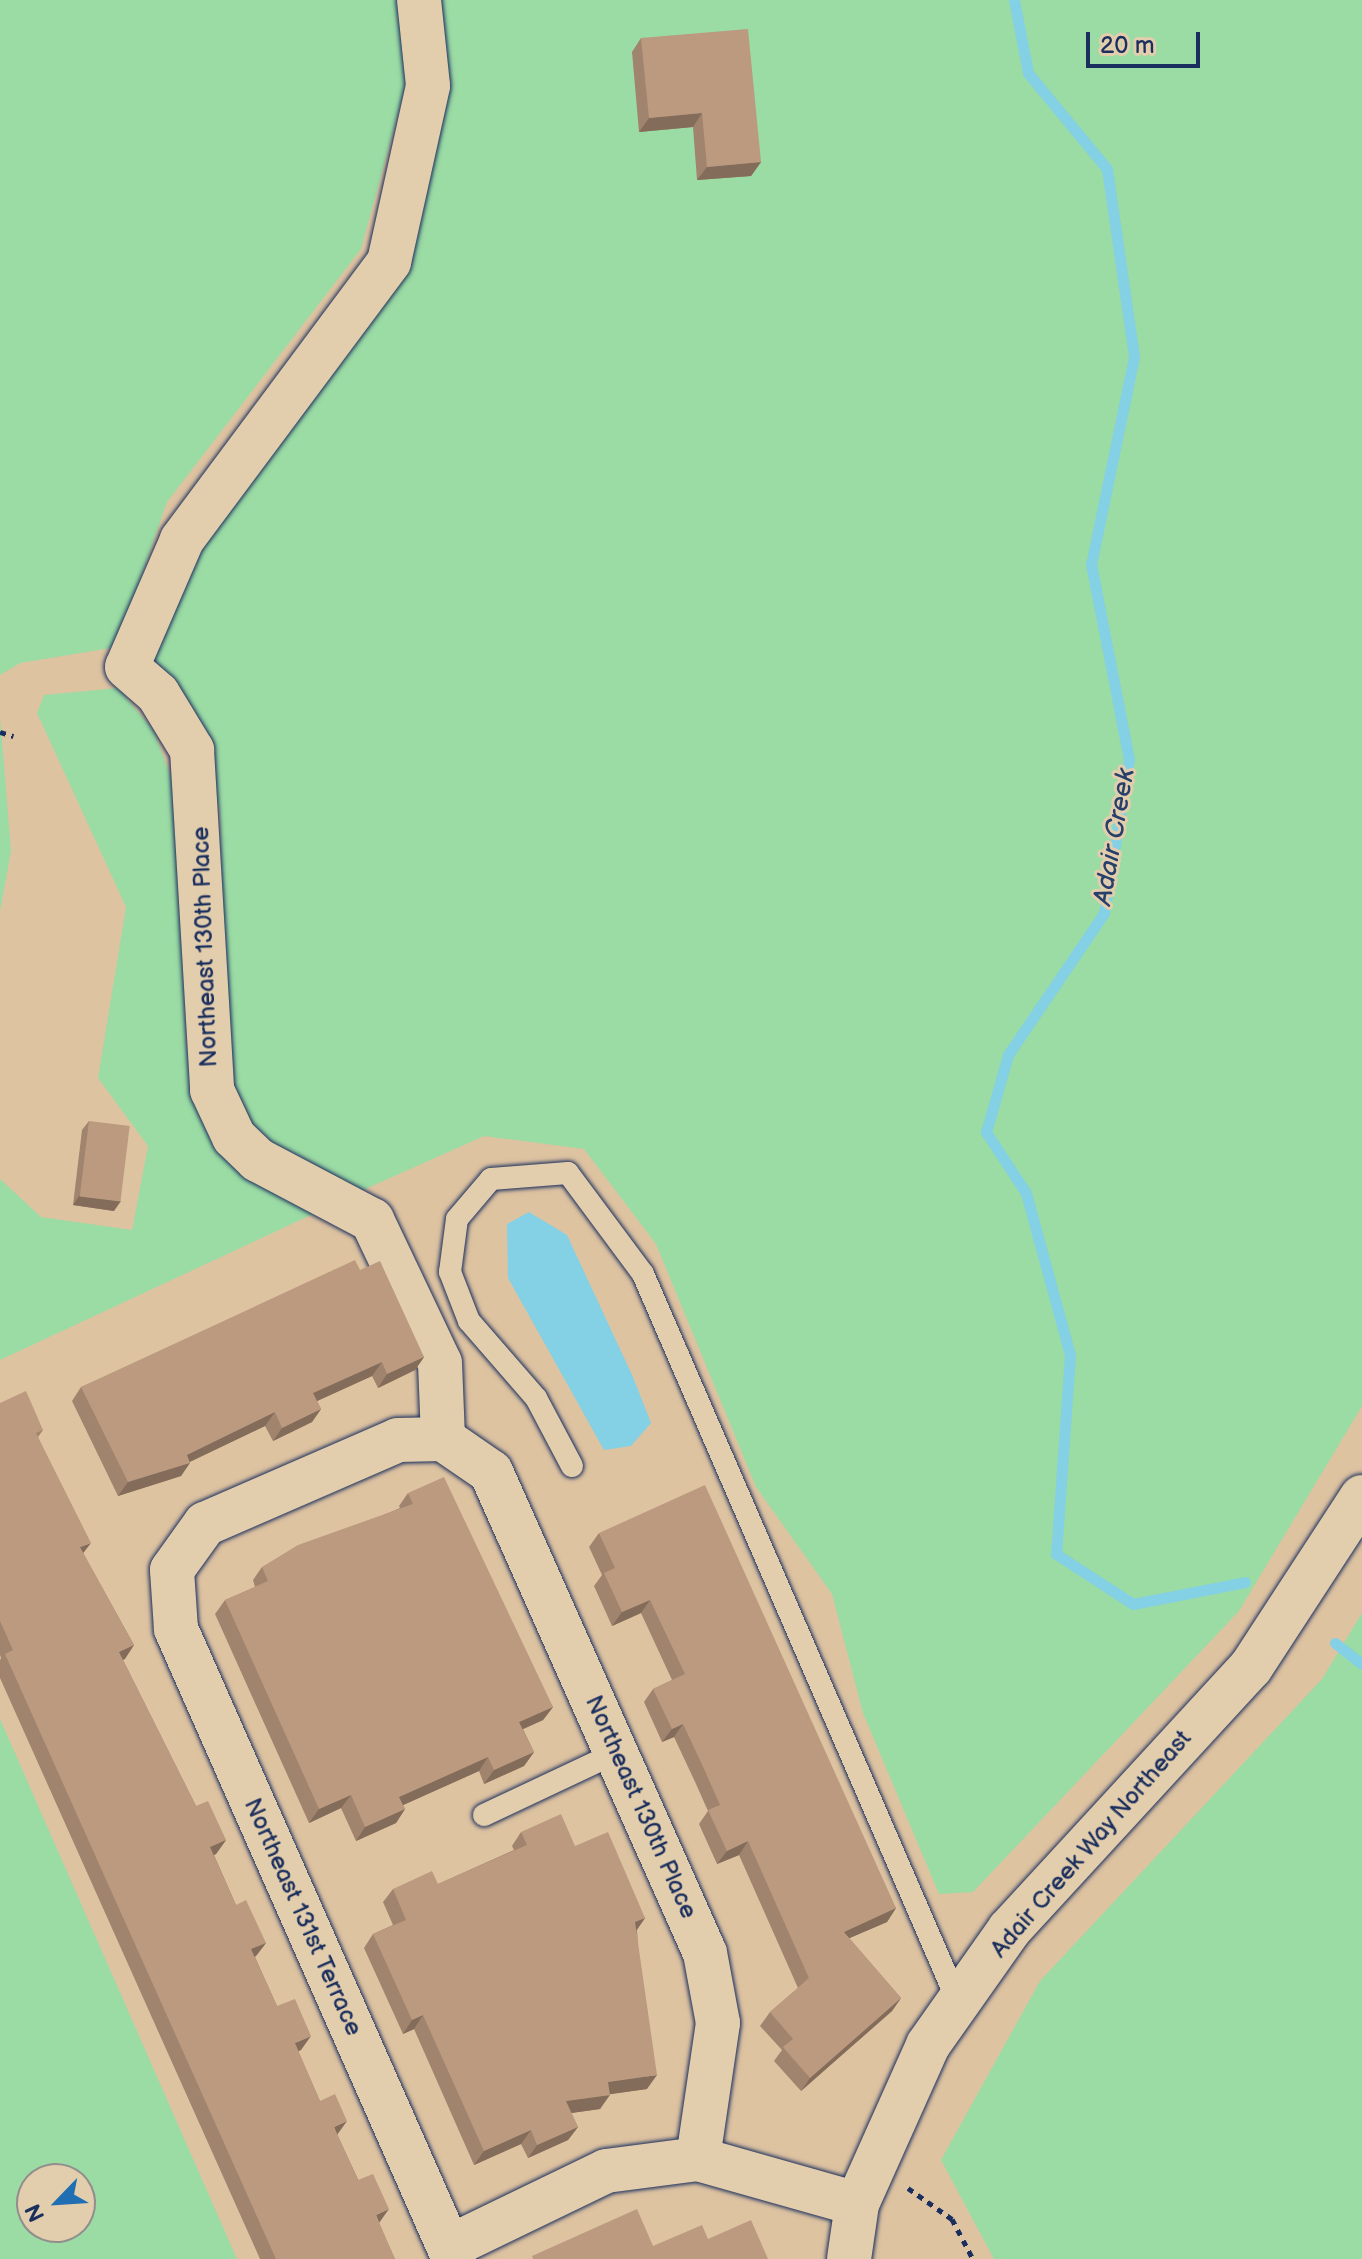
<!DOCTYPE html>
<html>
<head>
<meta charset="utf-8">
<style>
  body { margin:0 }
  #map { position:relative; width:1362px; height:2259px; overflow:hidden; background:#dec3a1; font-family:"Balsamiq Sans",sans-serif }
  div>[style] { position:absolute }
  .green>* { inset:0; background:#9bdba4 }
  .water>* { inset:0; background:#84d0e4 }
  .stream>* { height:11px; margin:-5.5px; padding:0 5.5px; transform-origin:5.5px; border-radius:5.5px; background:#84d0e4 }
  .path>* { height:5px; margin-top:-2.5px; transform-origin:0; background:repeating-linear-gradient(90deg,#1b2f5e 0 6px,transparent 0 12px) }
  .roads { filter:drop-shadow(0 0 2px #1b2f5e) drop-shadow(0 0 2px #1b2f5e) }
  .service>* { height:22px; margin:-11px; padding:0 11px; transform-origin:11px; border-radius:11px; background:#e2cdac }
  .minor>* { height:44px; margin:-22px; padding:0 22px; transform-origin:22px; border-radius:22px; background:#e2cdac }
  .wall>* { inset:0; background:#a1846e }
  .shaded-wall>* { inset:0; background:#836c5a }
  .building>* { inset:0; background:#bb9a80; transform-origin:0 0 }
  span { translate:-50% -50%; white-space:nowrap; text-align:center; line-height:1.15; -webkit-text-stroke:6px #e2cdac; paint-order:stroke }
  .street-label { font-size:24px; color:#1b2f5e }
  .water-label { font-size:26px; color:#263f6b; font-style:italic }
  .north { position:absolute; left:16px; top:2163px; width:80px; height:80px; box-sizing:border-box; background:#e2cdac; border:2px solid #928e8d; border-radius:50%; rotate:245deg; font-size:22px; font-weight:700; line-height:32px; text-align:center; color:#1b2f5e }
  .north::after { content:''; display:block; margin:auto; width:28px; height:36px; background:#1f6fb2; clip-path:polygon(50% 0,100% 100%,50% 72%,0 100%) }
  .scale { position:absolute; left:1086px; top:32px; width:114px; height:36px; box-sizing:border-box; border:4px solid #1b2f5e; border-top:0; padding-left:10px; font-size:24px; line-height:28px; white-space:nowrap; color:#1b2f5e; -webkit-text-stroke:6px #e2cdac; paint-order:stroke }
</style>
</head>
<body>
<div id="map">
  <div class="green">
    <div style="clip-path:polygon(0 0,400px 0,410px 70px,361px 249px,167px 502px,117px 647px,20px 663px,0 675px)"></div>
    <div style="clip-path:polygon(438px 0,1362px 0,1362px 1406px,1239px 1611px,973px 1892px,939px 1894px,863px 1713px,832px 1594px,756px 1487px,656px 1244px,584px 1149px,484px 1136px,361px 1191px,275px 1150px,240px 1111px,225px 1064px,220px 811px,205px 752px,152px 657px,195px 550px,402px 270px)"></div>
    <div style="clip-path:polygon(118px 688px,153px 730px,180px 799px,186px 1044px,203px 1114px,326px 1208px,0 1360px,0 1179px,41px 1217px,132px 1230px,148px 1146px,98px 1078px,126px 907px,37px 713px,44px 695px)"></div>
    <div style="clip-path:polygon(0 717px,11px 851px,0 911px)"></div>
    <div style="clip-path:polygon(1362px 1613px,1362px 2259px,994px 2259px,941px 2160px,1040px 1981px,1322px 1679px)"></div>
    <div style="clip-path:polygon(evenodd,0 1719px,237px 2259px,0 2259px,0 1719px,32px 2179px,80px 2179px,80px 2227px,32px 2227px,32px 2179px)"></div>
  </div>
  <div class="water">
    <div style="clip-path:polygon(529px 1212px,567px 1235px,633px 1377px,651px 1423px,631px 1446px,604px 1450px,508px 1278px,507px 1224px)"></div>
  </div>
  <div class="stream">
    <div style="left:1014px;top:0;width:74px;rotate:79.1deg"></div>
    <div style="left:1028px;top:73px;width:124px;rotate:50.5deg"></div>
    <div style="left:1107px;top:169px;width:190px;rotate:81.8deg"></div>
    <div style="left:1134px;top:357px;width:211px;rotate:101.7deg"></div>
    <div style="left:1091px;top:564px;width:199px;rotate:79deg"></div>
    <div style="left:1129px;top:759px;width:156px;rotate:99.2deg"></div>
    <div style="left:1104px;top:913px;width:171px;rotate:124.1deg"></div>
    <div style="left:1008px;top:1055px;width:80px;rotate:105.9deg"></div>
    <div style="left:986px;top:1132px;width:73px;rotate:56.7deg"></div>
    <div style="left:1026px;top:1193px;width:168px;rotate:74.8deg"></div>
    <div style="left:1070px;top:1355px;width:199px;rotate:94deg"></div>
    <div style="left:1056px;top:1554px;width:92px;rotate:33deg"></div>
    <div style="left:1133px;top:1604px;width:114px;rotate:-11.1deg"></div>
    <div style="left:1335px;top:1643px;width:34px;rotate:38deg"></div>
  </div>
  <div class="path">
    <div style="left:0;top:732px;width:14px;rotate:17deg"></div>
    <div style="left:908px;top:2188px;width:54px;rotate:35.2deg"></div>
    <div style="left:952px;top:2219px;width:45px;rotate:62.3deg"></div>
  </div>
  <div class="roads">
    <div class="service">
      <div style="left:572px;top:1466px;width:77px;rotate:-117.9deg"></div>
      <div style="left:536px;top:1398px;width:102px;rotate:-131deg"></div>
      <div style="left:469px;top:1321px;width:53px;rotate:-111.2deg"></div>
      <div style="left:450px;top:1272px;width:53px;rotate:-82.5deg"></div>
      <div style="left:457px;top:1219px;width:52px;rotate:-49.6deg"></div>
      <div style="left:491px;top:1179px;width:77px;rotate:-4.5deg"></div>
      <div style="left:568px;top:1173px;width:126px;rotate:53.4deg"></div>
      <div style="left:643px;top:1274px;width:793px;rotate:66.6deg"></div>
      <div style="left:484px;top:1815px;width:146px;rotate:-25.2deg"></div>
    </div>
    <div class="minor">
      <div style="left:419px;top:0;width:86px;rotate:84deg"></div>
      <div style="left:428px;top:86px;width:180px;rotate:102.5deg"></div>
      <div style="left:389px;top:262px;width:347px;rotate:126.7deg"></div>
      <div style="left:182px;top:540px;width:138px;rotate:113.4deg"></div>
      <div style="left:127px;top:667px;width:41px;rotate:41.1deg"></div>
      <div style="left:158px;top:694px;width:66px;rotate:58.7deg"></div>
      <div style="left:192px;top:750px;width:341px;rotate:86.6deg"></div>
      <div style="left:212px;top:1090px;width:52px;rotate:64.9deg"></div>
      <div style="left:234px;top:1137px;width:33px;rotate:44deg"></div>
      <div style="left:258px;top:1160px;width:129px;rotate:27.8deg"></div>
      <div style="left:372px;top:1220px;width:158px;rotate:64.6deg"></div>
      <div style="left:440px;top:1363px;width:76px;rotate:87.7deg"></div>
      <div style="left:449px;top:2247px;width:174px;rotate:-25.8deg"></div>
      <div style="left:606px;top:2171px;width:93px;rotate:-7.4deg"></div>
      <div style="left:698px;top:2159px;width:165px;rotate:15.8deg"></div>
      <div style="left:454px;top:2259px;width:689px;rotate:-113.81deg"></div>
      <div style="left:176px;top:1629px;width:59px;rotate:-93.9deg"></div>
      <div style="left:172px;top:1570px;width:57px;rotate:-54.3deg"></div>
      <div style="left:205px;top:1524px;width:210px;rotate:-23.5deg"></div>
      <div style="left:398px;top:1440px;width:45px;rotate:-1.3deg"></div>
      <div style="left:443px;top:1439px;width:58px;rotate:34.5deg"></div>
      <div style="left:491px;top:1472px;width:526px;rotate:66.02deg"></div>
      <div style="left:705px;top:1953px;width:71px;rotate:79.5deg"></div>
      <div style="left:718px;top:2023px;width:137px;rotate:98.4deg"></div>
      <div style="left:849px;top:2259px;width:56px;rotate:-81.7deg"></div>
      <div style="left:857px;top:2204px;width:174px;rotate:-65.9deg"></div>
      <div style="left:928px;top:2045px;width:141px;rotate:-54.8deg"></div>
      <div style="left:1009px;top:1930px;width:357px;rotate:-47.4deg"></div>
      <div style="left:1251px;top:1667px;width:203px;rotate:-56.9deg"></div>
    </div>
  </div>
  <div class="wall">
    <div style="clip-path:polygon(641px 38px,761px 162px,751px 176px,697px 180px,693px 127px,639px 132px,632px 52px)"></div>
    <div style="clip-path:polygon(89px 1121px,114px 1211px,73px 1205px,82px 1130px)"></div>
    <div style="clip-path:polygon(360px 1270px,424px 1357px,415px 1370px,378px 1388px,372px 1376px,317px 1401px,321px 1409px,312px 1422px,273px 1441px,265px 1426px,190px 1462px,181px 1476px,118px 1496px,72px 1401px,81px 1387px)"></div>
    <div style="clip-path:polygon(0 1403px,43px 1430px,38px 1437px,83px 1553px,134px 1645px,123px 1660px,196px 1806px,226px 1840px,216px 1854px,214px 1855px,236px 1905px,266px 1943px,255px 1957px,277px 2006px,301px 2050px,298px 2051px,320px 2101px,337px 2134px,395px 2259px,260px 2259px,0 1678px,0 1660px,1px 1658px,0 1655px)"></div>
    <div style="clip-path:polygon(408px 1493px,553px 1707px,543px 1720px,523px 1729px,534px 1752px,524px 1766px,484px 1784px,479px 1771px,403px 1805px,405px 1809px,396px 1823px,356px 1841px,341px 1808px,309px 1823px,215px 1614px,225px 1600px,255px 1587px,253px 1580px,262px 1567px,400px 1508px,399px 1506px)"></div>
    <div style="clip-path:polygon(599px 1533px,896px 1908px,887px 1922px,849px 1938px,901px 1998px,892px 2011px,801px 2091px,774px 2061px,782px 2050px,760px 2026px,770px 2012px,798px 1988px,739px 1855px,717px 1864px,699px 1824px,708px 1811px,696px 1784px,674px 1737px,662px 1742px,644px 1702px,653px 1689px,672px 1680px,641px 1613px,612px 1626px,594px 1586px,602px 1575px,589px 1547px)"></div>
    <div style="clip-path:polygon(521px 1832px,575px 1846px,645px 1918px,637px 1930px,647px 2089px,609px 2094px,600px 2109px,571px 2113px,578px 2127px,568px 2140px,528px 2158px,521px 2144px,474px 2165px,414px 2029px,403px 2034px,364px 1948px,373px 1934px,393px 1925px,383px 1902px,393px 1889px,438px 1884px,514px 1850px,512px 1846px)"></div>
  </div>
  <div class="shaded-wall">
    <div style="clip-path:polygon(702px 113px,693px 127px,639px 132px,649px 118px)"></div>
    <div style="clip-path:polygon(761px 162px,751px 176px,697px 180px,707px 167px)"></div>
    <div style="clip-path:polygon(79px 1196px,121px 1201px,114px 1211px,73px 1205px)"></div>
    <div style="clip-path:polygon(424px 1357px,415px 1370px,378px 1388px,387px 1374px)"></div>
    <div style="clip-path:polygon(382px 1362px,372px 1376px,304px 1407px,313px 1393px)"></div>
    <div style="clip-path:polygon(321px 1409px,312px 1422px,273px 1441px,282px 1428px)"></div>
    <div style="clip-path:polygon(275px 1412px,265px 1426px,185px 1464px,190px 1463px,181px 1476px,118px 1496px,128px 1482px)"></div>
    <div style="clip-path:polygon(91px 1543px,81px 1556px,80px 1547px)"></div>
    <div style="clip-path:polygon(650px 1600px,641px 1613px,612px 1626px,622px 1612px)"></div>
    <div style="clip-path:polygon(134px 1645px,125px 1659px,110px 1666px,119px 1652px)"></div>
    <div style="clip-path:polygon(553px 1707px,543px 1720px,510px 1735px,519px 1722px)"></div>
    <div style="clip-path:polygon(683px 1724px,674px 1737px,662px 1742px,672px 1729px)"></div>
    <div style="clip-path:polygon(534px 1752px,524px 1766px,484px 1784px,494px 1770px)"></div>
    <div style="clip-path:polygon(488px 1757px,479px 1771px,390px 1811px,399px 1797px)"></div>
    <div style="clip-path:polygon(351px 1795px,341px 1808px,309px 1823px,319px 1809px)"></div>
    <div style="clip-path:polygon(405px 1809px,396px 1823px,356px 1841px,365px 1827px)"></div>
    <div style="clip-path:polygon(226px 1840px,216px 1854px,201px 1861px,210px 1847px)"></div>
    <div style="clip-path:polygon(748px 1841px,739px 1855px,717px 1864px,727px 1851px)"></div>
    <div style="clip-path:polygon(896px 1908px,887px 1922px,834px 1945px,844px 1932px)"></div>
    <div style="clip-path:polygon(645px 1918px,635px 1932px,635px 1922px)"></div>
    <div style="clip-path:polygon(266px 1943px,256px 1956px,242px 1963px,251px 1949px)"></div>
    <div style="clip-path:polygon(901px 1998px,892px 2011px,801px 2091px,810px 2078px)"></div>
    <div style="clip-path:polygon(423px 2015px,414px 2029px,403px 2034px,412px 2020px)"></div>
    <div style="clip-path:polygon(311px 2036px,301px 2050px,285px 2057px,295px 2043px)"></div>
    <div style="clip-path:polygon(657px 2075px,647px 2089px,598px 2096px,608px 2082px)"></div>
    <div style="clip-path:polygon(610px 2095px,600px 2109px,557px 2115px,566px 2101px)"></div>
    <div style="clip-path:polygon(347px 2121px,337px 2135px,334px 2127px)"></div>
    <div style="clip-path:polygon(578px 2127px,568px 2140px,528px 2158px,537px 2145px)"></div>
    <div style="clip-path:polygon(531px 2130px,521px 2144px,474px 2165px,484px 2151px)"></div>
    <div style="clip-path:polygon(389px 2209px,379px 2223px,376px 2215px)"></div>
  </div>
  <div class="building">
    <div style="clip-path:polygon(748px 29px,761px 162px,707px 167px,702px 113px,649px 118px,641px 38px)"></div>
    <div style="left:89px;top:1121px;width:41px;height:76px;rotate:7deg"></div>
    <div style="clip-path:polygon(355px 1260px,360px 1270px,380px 1261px,424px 1357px,387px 1374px,382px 1362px,313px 1393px,321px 1409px,282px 1428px,275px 1412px,187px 1455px,190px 1463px,128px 1482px,81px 1387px)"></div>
    <div style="clip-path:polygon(26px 1391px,43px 1430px,36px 1433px,91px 1543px,80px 1547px,134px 1645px,119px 1652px,196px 1806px,208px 1801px,226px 1840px,210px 1847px,236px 1905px,246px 1900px,266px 1943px,251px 1949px,277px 2006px,295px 1999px,311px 2036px,295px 2043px,320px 2101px,335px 2094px,347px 2121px,334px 2127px,358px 2180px,373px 2174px,389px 2209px,376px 2215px,395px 2259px,276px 2259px,5px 1654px,13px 1650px,0 1621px,0 1403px)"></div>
    <div style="clip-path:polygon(444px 1477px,553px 1707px,519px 1722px,534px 1752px,494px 1770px,488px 1757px,399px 1797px,405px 1809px,365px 1827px,351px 1795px,319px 1809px,225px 1600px,268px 1581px,262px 1567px,298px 1545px,413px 1504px,408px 1493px)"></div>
    <div style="clip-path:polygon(705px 1485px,896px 1908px,844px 1932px,901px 1998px,810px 2078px,783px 2047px,793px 2039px,770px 2012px,809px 1978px,748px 1841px,727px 1851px,708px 1810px,720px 1805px,705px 1771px,683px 1724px,672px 1729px,653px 1689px,685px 1674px,650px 1600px,622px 1612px,604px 1573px,615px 1568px,599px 1533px)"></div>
    <div style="clip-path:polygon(561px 1814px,575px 1846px,608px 1832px,645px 1918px,635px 1922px,657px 2075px,608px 2082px,610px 2095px,566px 2101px,578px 2127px,537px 2145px,531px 2130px,484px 2151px,423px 2015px,412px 2020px,373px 1934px,406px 1920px,393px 1889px,432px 1871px,438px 1884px,527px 1845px,521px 1832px)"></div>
    <div style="clip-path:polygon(637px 2209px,653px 2246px,702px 2225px,708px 2239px,751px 2220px,768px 2259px,533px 2259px,532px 2256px)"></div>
  </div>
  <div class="street-label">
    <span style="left:205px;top:947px;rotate:-92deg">Northeast 130th Place</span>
    <span style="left:641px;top:1807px;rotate:66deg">Northeast 130th Place</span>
    <span style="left:1091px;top:1844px;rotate:-49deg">Adair Creek Way Northeast</span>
    <span style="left:303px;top:1917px;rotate:66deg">Northeast 131st Terrace</span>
  </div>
  <div class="water-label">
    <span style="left:1115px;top:837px;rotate:-80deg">Adair Creek</span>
  </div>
  <div class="north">N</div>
  <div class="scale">20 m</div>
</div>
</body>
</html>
